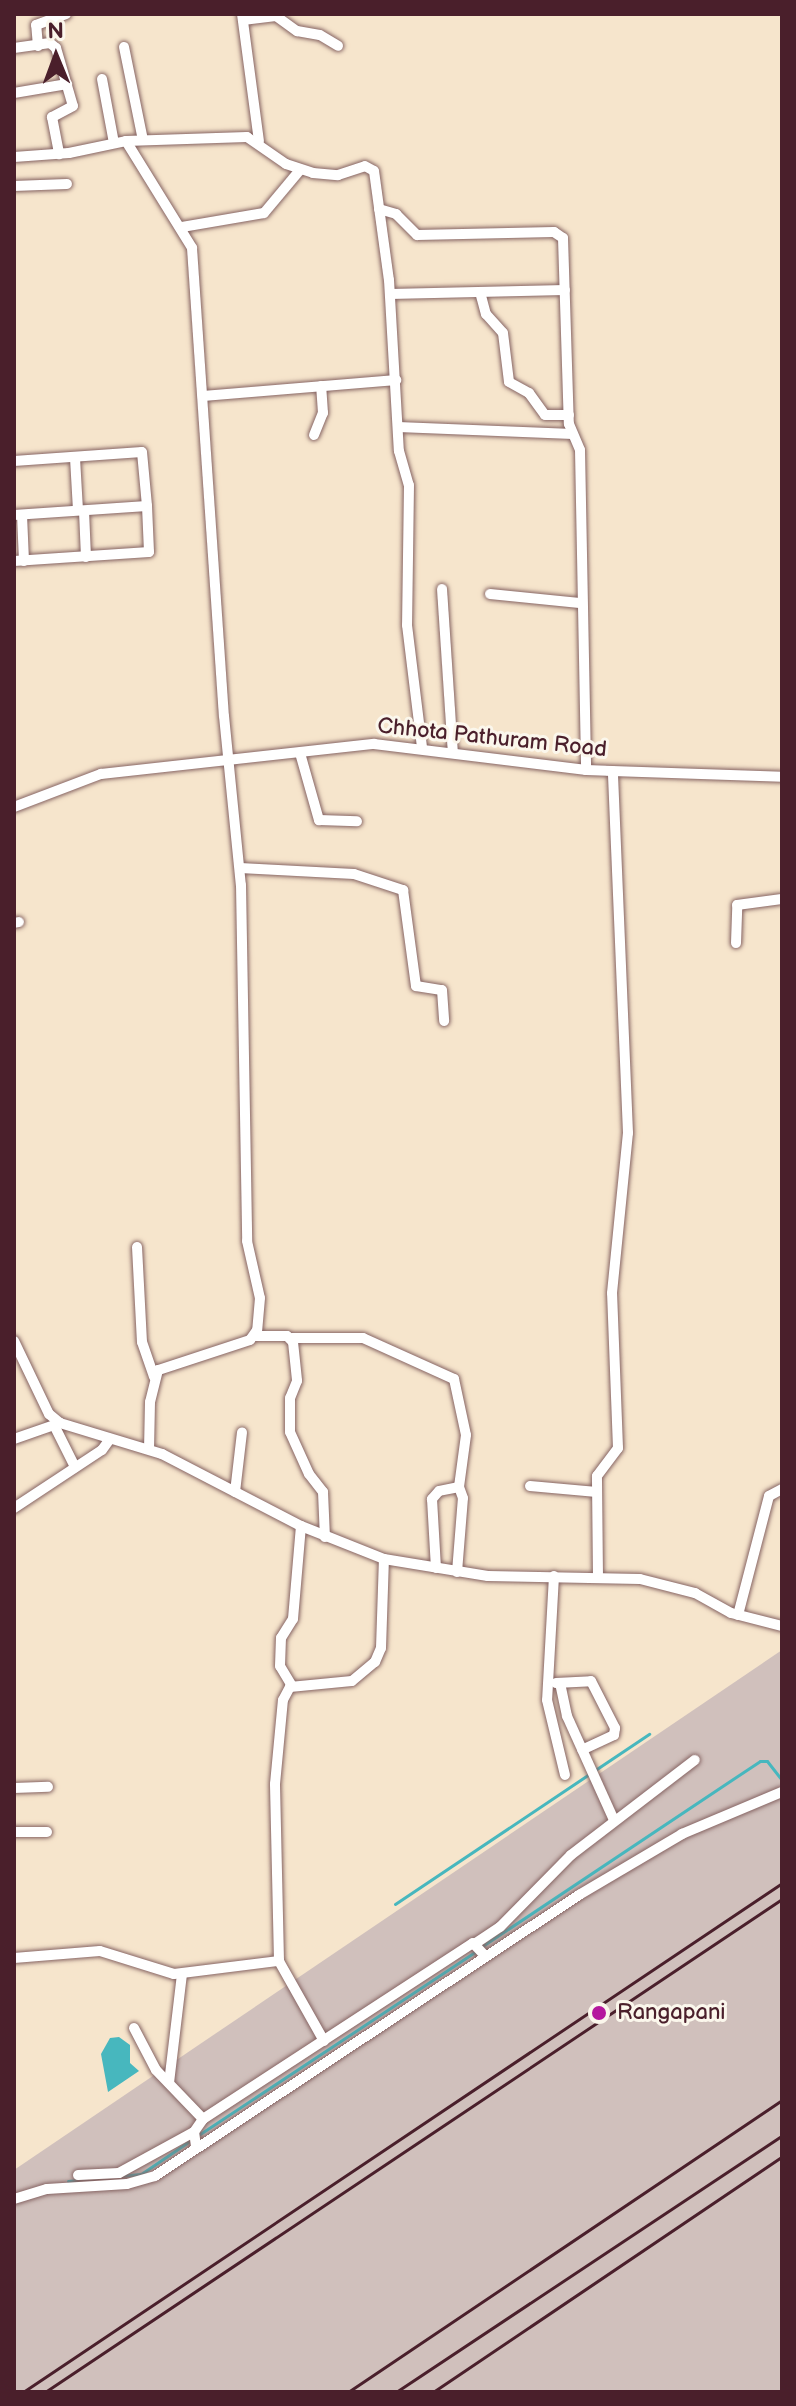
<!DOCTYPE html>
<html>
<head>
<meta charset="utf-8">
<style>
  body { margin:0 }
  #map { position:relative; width:796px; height:2406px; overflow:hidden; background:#f6e5cc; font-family:"Balsamiq Sans",sans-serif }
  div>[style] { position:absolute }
  .industrial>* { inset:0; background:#d0c0bc }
  .water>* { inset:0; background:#47b7be }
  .stream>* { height:3px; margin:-1.5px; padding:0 1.5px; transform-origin:1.5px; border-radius:1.5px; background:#47b7be }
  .roads { filter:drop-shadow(0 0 2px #866463) drop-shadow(0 0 2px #866463) }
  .minor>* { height:10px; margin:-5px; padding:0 5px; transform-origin:5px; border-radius:5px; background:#fff }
  .rail>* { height:3px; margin:-1.5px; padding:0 1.5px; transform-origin:1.5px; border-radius:1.5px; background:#4a1f2b }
  .dots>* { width:22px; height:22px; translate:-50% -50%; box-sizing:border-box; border:4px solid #fbf7ec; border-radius:50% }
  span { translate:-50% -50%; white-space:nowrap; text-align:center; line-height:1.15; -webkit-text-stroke:6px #fbf7ec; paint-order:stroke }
  .street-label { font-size:22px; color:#4a1f2b }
  .poi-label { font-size:22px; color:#4a1f2b }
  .left { translate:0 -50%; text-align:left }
  .frame { position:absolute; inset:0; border:16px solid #4a1f2b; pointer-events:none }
  .north { position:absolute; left:16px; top:16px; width:80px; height:80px; -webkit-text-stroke:6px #fbf7ec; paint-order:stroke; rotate:359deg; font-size:22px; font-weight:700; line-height:32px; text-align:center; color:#4a1f2b }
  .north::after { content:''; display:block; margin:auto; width:28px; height:36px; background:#4a1f2b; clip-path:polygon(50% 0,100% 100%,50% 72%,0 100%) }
</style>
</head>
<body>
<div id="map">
  <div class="industrial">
    <div style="clip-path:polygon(782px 1650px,782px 2392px,14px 2392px,14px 2170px)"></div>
  </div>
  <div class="water">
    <div style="clip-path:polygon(119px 2037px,130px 2045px,130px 2063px,139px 2071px,108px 2092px,101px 2054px,110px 2038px)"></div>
  </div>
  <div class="stream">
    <div style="left:395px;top:1904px;width:306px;rotate:-33.8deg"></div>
    <div style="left:481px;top:1947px;width:335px;rotate:-33.7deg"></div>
    <div style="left:760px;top:1761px;width:7px"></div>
    <div style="left:767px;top:1761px;width:24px;rotate:52deg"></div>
    <div style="left:200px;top:2134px;width:330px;rotate:-33.5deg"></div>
    <div style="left:68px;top:2181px;width:73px;rotate:-5.5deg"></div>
    <div style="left:141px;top:2174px;width:57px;rotate:-34.2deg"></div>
  </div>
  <div class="roads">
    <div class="minor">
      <div style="left:242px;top:14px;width:128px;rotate:82.4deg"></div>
      <div style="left:243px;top:20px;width:33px;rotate:-7deg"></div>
      <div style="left:276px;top:16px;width:26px;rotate:36deg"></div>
      <div style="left:297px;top:31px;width:23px;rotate:10deg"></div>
      <div style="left:320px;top:35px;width:21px;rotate:31deg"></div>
      <div style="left:38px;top:46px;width:21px;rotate:-95deg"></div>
      <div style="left:36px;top:25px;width:32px;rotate:-20deg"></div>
      <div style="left:124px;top:47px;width:95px;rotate:78.5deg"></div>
      <div style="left:14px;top:48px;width:36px;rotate:-8deg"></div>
      <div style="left:50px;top:43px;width:8px;rotate:40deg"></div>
      <div style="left:56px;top:48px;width:60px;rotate:73.7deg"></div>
      <div style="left:73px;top:106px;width:24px;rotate:152deg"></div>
      <div style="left:52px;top:117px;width:38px;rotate:79deg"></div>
      <div style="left:102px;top:79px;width:65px;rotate:79.4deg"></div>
      <div style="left:14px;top:93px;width:54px;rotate:-9.6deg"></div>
      <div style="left:126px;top:141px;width:126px;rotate:58.3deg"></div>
      <div style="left:192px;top:248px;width:469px;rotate:86.1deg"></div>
      <div style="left:224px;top:716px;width:170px;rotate:84.3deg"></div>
      <div style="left:241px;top:885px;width:356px;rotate:89deg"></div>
      <div style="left:247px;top:1241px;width:58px;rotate:77.2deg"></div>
      <div style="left:260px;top:1298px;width:32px;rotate:95deg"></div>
      <div style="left:257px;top:1330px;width:12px;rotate:125deg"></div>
      <div style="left:250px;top:1340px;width:97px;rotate:161.9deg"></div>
      <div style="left:158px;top:1370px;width:33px;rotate:104deg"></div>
      <div style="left:150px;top:1402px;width:47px;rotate:91.2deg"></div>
      <div style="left:14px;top:157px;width:55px;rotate:-4.2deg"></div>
      <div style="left:69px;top:153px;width:58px;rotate:-11.9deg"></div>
      <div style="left:126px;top:141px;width:121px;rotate:-1.9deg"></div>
      <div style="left:247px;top:137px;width:47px;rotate:34.7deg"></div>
      <div style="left:286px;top:164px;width:28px;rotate:18deg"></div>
      <div style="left:313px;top:173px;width:25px;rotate:5deg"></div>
      <div style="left:338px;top:175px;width:28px;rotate:-18deg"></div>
      <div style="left:365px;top:166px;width:10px;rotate:29deg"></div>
      <div style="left:374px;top:171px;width:110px;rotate:82.2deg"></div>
      <div style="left:389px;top:280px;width:171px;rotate:86.7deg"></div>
      <div style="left:399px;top:451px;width:35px;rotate:74deg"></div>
      <div style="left:409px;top:485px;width:140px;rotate:90.8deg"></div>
      <div style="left:407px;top:625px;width:124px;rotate:83deg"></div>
      <div style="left:14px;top:186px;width:53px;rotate:-2.2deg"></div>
      <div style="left:379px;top:209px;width:18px;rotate:16deg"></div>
      <div style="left:396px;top:214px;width:30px;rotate:45deg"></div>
      <div style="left:417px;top:235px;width:137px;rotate:-1.3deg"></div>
      <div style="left:554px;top:232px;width:11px;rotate:34deg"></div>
      <div style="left:563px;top:238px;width:186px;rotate:88.2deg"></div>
      <div style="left:569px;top:424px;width:28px;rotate:67deg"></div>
      <div style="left:580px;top:450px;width:320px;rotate:88.9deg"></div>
      <div style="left:182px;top:227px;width:83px;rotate:-9.7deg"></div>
      <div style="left:264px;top:213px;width:56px;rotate:-50.1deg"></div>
      <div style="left:480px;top:292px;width:23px;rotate:75deg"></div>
      <div style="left:486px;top:314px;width:25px;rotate:48deg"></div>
      <div style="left:503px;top:333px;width:49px;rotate:83deg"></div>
      <div style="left:509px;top:382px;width:23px;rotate:29deg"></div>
      <div style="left:529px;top:393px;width:27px;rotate:54deg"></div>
      <div style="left:545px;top:415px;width:24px"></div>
      <div style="left:390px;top:294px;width:175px;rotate:-1.3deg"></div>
      <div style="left:203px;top:396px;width:194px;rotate:-4.7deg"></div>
      <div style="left:398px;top:427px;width:175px;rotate:2.3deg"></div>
      <div style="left:314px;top:435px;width:24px;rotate:-68deg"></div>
      <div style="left:323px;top:413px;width:27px;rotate:-94deg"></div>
      <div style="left:75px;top:458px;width:52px;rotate:86.7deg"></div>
      <div style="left:14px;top:461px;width:128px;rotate:-4deg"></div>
      <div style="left:142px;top:452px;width:54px;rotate:84.7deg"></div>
      <div style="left:84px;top:511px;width:46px;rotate:87.5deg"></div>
      <div style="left:14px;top:515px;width:133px;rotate:-3.9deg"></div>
      <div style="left:147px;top:506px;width:46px;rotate:87.5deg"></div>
      <div style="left:149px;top:552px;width:135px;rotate:176.2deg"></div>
      <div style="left:22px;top:515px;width:46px;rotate:87.5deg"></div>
      <div style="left:442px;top:589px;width:164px;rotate:86.2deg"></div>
      <div style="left:490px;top:594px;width:90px;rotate:5.7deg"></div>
      <div style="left:300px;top:753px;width:70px;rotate:74.2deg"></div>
      <div style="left:319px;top:820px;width:38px;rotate:2deg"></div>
      <div style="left:14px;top:807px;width:93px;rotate:-20.8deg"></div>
      <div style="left:101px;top:774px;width:275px;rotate:-6.3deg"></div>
      <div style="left:374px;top:744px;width:214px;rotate:7deg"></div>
      <div style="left:586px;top:770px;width:196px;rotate:2deg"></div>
      <div style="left:240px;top:868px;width:114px;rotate:3deg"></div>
      <div style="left:354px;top:874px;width:52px;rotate:18.1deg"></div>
      <div style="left:403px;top:890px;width:97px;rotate:82.3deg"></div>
      <div style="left:416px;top:986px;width:26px;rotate:9deg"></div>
      <div style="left:442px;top:990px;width:31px;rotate:86deg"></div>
      <div style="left:14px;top:923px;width:5px;rotate:-11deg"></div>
      <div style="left:736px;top:943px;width:38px;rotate:-88deg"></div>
      <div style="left:737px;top:905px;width:45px;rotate:-7.6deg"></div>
      <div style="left:137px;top:1247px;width:95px;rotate:87deg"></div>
      <div style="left:142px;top:1342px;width:37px;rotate:71deg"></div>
      <div style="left:254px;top:1336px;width:33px"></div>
      <div style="left:287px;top:1336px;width:8px;rotate:45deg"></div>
      <div style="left:293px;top:1342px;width:39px;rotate:84deg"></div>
      <div style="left:297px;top:1381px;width:18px;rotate:112deg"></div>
      <div style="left:290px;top:1398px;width:34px;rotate:90deg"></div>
      <div style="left:290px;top:1432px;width:46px;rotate:65.7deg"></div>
      <div style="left:309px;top:1474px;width:23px;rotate:52deg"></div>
      <div style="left:323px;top:1492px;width:45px;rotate:87.5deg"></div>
      <div style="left:292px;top:1338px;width:71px"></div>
      <div style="left:363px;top:1338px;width:100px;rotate:24.3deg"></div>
      <div style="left:454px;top:1379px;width:57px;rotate:77.9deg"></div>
      <div style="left:466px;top:1435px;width:52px;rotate:97.7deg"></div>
      <div style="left:459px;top:1487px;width:20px;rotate:169deg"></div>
      <div style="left:439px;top:1491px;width:11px;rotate:131deg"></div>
      <div style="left:432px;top:1499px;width:69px;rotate:86.7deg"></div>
      <div style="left:14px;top:1341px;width:81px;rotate:64.4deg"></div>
      <div style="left:49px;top:1414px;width:14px;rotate:39deg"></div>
      <div style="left:60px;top:1423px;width:107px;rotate:16.9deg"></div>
      <div style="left:162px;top:1454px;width:157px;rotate:27.4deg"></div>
      <div style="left:301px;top:1526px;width:89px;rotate:21.7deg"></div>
      <div style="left:55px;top:1427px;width:45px;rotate:63.4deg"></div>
      <div style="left:14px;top:1439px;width:49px;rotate:-19.2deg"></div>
      <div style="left:530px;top:1486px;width:67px;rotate:5.1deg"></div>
      <div style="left:235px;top:1492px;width:60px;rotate:-83.3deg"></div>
      <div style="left:14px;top:1508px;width:105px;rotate:-33.4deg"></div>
      <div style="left:102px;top:1450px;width:14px;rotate:-54deg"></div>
      <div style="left:457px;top:1572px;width:74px;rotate:-85.4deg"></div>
      <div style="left:463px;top:1498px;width:12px;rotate:-110deg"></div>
      <div style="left:554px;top:1576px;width:124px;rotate:93.2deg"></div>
      <div style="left:547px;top:1700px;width:77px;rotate:76.5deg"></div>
      <div style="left:598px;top:1577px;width:101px;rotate:-90.6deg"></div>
      <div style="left:597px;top:1476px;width:35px;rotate:-53deg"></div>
      <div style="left:618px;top:1448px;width:155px;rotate:-92.2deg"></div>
      <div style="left:612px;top:1293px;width:161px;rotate:-84.3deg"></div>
      <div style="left:628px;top:1133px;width:362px;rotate:-92.4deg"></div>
      <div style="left:738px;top:1615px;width:123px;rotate:-75.4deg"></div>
      <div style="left:769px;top:1496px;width:15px;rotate:-28deg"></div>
      <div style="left:556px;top:1683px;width:35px;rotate:-3deg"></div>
      <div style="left:591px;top:1681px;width:53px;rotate:62.9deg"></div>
      <div style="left:615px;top:1728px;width:7px;rotate:98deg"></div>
      <div style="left:614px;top:1735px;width:35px;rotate:155deg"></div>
      <div style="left:560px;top:1683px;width:34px;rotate:78deg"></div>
      <div style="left:567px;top:1716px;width:114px;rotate:65.7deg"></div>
      <div style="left:292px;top:1686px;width:23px;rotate:-121deg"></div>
      <div style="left:280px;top:1666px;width:28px;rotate:-88deg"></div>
      <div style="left:281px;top:1638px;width:22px;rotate:-58deg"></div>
      <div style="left:293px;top:1619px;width:93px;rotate:-85.1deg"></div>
      <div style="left:14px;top:1788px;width:34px;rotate:-2deg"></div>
      <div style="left:14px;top:1832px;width:33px"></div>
      <div style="left:476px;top:1943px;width:29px;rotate:-34deg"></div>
      <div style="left:500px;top:1927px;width:101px;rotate:-45.4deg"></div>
      <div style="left:571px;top:1855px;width:156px;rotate:-37.5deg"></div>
      <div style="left:14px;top:1958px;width:86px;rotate:-4.7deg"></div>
      <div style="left:100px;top:1951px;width:77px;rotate:17.3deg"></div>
      <div style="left:174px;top:1974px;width:106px;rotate:-7.1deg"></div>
      <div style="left:134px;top:2028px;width:47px;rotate:62.4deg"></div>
      <div style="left:156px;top:2070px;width:68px;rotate:46.2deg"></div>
      <div style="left:324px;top:2041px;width:92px;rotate:-119.4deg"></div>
      <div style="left:279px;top:1961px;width:177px;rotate:-91.3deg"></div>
      <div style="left:275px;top:1784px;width:84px;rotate:-84.6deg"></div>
      <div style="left:283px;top:1700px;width:15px;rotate:-62deg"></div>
      <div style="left:290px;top:1687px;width:62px;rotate:-5.5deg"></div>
      <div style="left:352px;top:1681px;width:30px;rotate:-40deg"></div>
      <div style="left:375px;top:1662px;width:15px;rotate:-67deg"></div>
      <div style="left:381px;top:1648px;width:89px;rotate:-88.1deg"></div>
      <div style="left:384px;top:1559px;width:105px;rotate:9.3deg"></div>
      <div style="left:488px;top:1576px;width:152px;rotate:1.1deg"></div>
      <div style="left:640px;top:1579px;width:57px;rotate:14.3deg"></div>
      <div style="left:695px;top:1593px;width:41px;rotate:29.1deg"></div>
      <div style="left:731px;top:1613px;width:53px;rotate:14.3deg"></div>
      <div style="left:169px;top:2083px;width:110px;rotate:-83.2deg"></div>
      <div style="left:196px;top:2146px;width:14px;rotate:-98deg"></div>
      <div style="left:194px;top:2132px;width:16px;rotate:-55deg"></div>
      <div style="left:203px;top:2119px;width:322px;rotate:-33.1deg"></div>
      <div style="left:473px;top:1943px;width:16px;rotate:47deg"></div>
      <div style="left:78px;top:2175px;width:41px;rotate:-2.8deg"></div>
      <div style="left:119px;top:2173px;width:85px;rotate:-28.7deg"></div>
      <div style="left:14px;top:2199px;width:34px;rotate:-17deg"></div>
      <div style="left:47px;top:2189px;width:80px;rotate:-3.6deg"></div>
      <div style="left:127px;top:2184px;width:29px;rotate:-16deg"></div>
      <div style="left:155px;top:2176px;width:509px;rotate:-33.53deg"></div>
      <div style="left:579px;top:1895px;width:120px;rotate:-30.6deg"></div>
      <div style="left:682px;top:1834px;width:108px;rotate:-22.8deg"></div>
    </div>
  </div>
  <div class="rail">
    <div style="left:23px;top:2392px;width:914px;rotate:-33.85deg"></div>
    <div style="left:45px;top:2392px;width:887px;rotate:-33.78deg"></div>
    <div style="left:348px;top:2392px;width:523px;rotate:-33.93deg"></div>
    <div style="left:396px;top:2392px;width:463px;rotate:-33.6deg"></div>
    <div style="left:433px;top:2392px;width:421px;rotate:-34deg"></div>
  </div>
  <div class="dots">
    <div style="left:599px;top:2013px;background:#b5179e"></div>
  </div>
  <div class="street-label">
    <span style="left:492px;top:738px;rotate:6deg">Chhota Pathuram Road</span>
  </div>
  <div class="poi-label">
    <span class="left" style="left:617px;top:2013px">Rangapani</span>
  </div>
  <div class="frame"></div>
  <div class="north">N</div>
</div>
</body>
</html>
